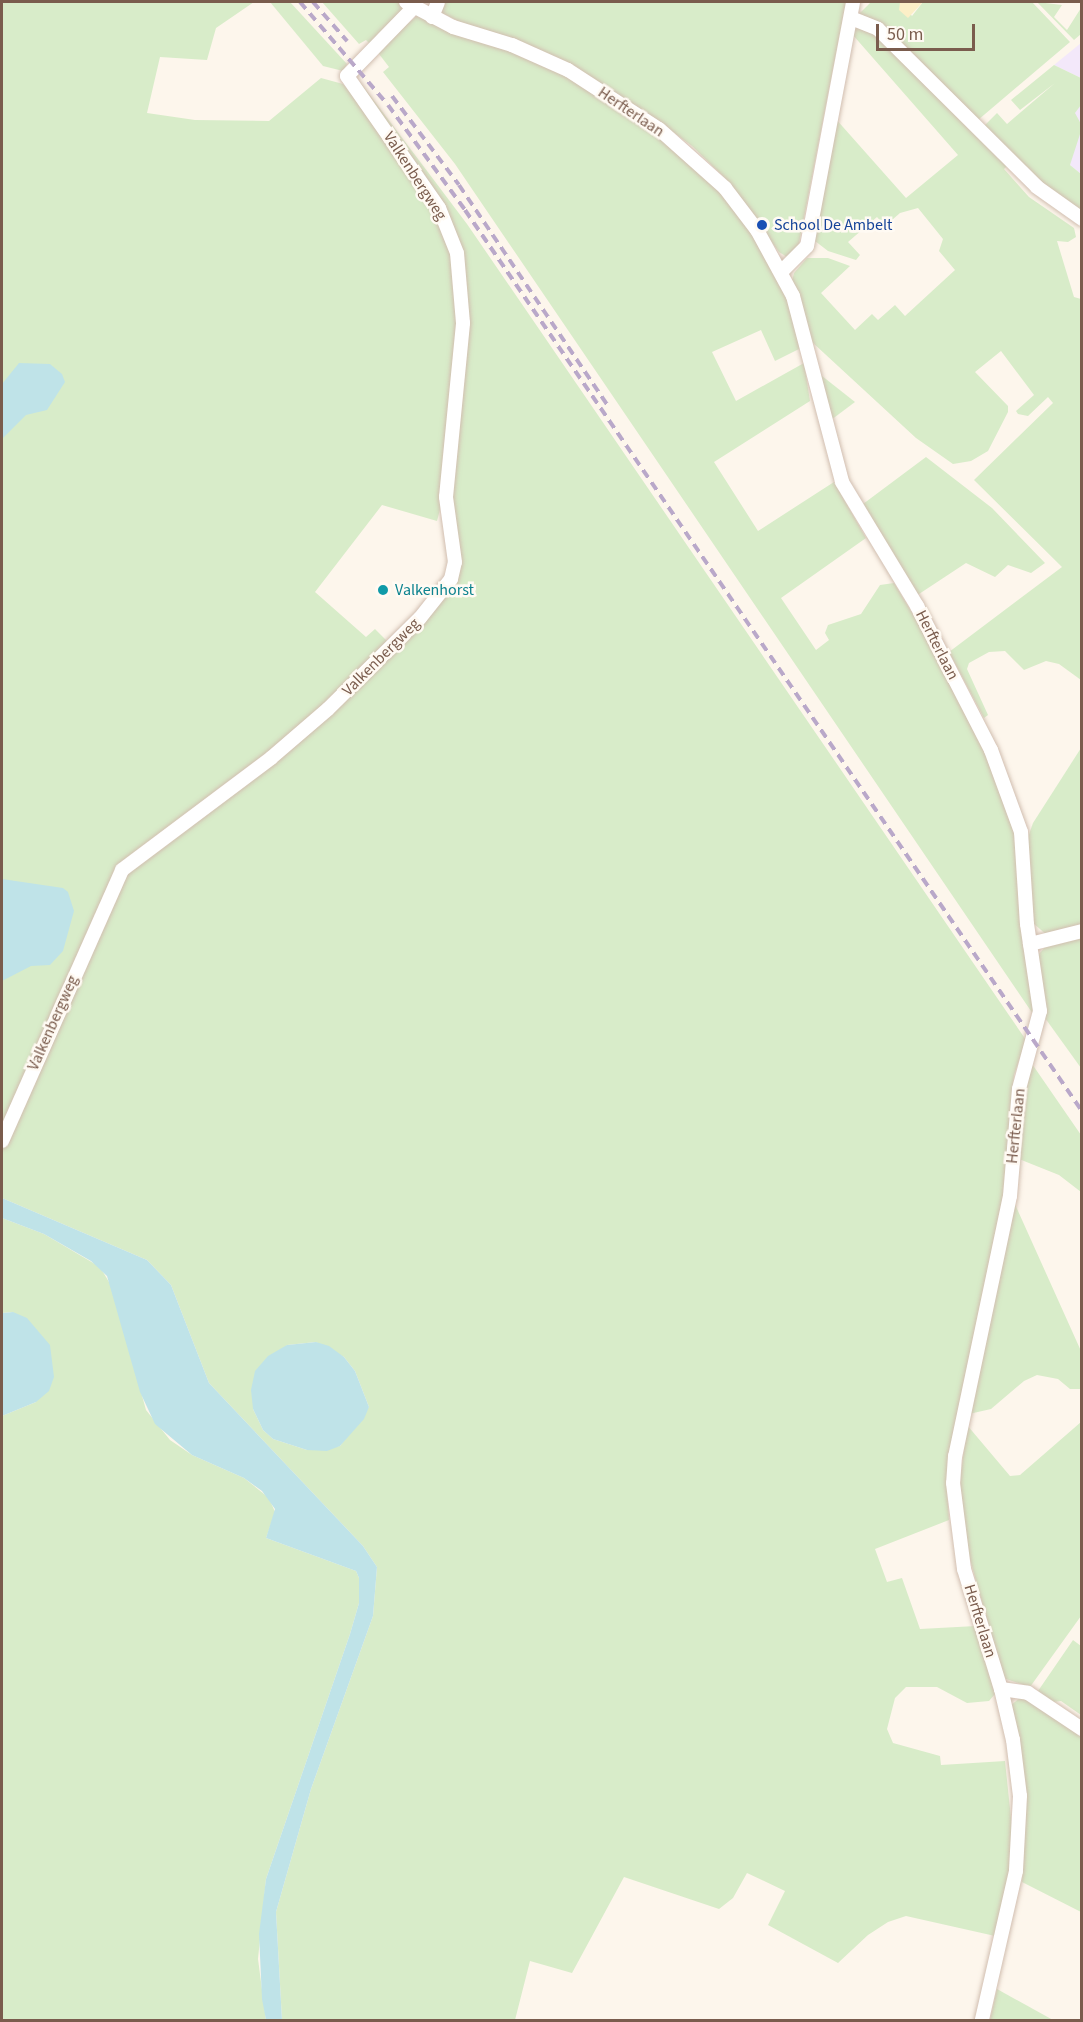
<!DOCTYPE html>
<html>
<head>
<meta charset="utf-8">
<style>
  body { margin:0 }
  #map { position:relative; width:1083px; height:2022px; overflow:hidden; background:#fdf6ec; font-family:"Source Sans 3",sans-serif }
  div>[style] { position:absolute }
  .education>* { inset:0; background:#f3e8fa }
  .green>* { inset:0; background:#d8ecc9 }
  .sand>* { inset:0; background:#fcefc7 }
  .water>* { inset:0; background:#bfe3e8 }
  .roads { filter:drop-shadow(0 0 2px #d1beb0) drop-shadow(0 0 2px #d1beb0) }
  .minor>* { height:14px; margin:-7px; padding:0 7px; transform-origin:7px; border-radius:7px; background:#fff }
  .rail>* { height:4px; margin-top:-2px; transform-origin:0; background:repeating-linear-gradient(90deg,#b9a8c9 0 9px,transparent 0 15px) }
  .dots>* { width:16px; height:16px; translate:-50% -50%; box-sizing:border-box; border:3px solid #fffaf3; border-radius:50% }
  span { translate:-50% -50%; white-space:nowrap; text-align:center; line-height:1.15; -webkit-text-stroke:5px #fffaf3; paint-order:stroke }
  .street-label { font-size:16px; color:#7a5c4d }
  .transit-label { font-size:16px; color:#164399 }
  .left { translate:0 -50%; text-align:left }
  .culture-label { font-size:16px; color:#0d838f }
  .frame { position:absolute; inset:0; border:3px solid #7a5c4d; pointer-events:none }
  .scale { position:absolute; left:876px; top:24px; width:99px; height:27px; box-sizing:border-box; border:3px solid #7a5c4d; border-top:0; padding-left:8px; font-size:18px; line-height:21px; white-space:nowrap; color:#7a5c4d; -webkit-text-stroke:4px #fffaf3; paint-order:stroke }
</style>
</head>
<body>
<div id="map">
  <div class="education">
    <div style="clip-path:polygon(1081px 43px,1081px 78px,1054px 65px)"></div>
    <div style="clip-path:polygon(1081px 105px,1081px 174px,1070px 165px,1081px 124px,1074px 113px)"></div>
  </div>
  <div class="green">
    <div style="clip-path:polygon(2px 2px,254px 2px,216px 28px,207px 60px,160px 57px,147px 113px,195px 120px,269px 121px,321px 78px,343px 84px,380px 128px,447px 232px,459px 300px,442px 502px,437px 521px,382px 505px,315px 592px,366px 637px,375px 629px,390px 644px,265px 757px,137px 854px,2px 1134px)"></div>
    <div style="clip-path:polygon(270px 2px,290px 2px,347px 64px,343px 71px,323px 66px)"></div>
    <div style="clip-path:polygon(322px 2px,399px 2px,404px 10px,371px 45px,366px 40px,359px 44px)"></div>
    <div style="clip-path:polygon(442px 2px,846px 2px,798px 248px,787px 257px,779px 252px,727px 180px,692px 146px,653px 117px,442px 13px)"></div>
    <div style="clip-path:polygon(871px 2px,900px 2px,912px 16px,923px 2px,1032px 2px,1070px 42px,978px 120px,879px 23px,859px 14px)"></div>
    <div style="clip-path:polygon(1037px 2px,1062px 5px,1054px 17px,1067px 30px,1081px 8px,1081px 34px,1074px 40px)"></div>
    <div style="clip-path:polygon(417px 16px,566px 73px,663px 139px,717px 185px,765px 252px,788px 301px,801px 348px,775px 361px,761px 330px,712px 352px,736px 401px,804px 363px,810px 401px,714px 462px,758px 531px,834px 482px,866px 538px,781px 598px,816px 650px,829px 640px,825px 633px,828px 625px,861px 614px,880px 585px,894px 583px,929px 641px,987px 758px,1015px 835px,1020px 924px,1035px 1017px,455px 164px,383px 72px,389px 67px,376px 50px)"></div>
    <div style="clip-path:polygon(864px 25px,1009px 164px,1004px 169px,1029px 197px,1074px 228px,1076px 237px,1068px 242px,1057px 241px,1074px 297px,1081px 299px,1081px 680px,1059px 664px,1046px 661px,1024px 670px,1005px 651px,989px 652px,969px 663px,967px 669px,988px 715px,984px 718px,949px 652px,1062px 567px,974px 480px,1053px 403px,1048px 397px,1028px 416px,1018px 414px,1016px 411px,1034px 395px,1001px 351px,975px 372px,1008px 406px,1008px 412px,988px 451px,971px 461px,953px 464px,916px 438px,812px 342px,792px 281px,794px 273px,807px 258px,828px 258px,850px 266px,821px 293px,855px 330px,872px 314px,878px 320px,895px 305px,905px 316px,955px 270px,939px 251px,943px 239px,918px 208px,900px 213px,885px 226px,877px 217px,848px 242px,860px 255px,856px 260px,828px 251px,815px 241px,835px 118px,906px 198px,958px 155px,852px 34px,855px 26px)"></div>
    <div style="clip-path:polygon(1054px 65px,1081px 78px,1081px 105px,1075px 113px,1081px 124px,1081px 131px,1070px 165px,1081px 174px,1081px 210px,1064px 204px,984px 126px,997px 113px,1007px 124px,1055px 83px,1020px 110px,1011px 100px)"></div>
    <div style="clip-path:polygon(evenodd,360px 82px,467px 224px,1026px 1040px,1014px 1075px,1003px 1195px,953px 1435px,947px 1490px,949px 1520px,875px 1549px,887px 1582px,902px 1578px,920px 1629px,976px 1626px,982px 1646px,995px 1694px,989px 1701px,967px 1703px,937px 1687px,906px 1687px,895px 1698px,887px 1729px,893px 1743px,940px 1756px,941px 1765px,1005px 1761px,1013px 1837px,1011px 1865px,995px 1936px,906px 1916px,888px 1922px,868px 1935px,838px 1963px,768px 1925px,785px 1891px,747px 1873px,733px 1898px,719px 1909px,624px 1877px,572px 1973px,530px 1961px,515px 2020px,282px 2020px,276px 1912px,311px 1789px,373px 1616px,377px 1567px,363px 1546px,209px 1383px,171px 1285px,147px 1260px,2px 1198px,2px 1148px,121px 877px,213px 805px,449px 590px,450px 506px,466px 339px,457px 241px,355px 87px,360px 82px,316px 1342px,344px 1357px,355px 1371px,369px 1407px,340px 1446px,307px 1450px,273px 1439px,263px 1430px,253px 1409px,287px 1345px,316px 1342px)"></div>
    <div style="clip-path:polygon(817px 372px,855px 402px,827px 423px)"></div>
    <div style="clip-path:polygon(926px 457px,992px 508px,1045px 563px,1031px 573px,1008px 565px,995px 577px,966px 563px,916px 596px,863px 504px)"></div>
    <div style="clip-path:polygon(1081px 748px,1082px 926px,1048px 936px,1033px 923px,1027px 840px,1033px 823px)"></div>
    <div style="clip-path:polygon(1081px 937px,1081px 1068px,1045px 1018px,1038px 963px,1039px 954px,1045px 947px)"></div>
    <div style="clip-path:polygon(1030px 1061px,1081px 1135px,1081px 1192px,1059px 1175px,1019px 1159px)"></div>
    <div style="clip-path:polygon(1014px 1202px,1081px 1351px,1081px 1389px,1070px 1389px,1058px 1379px,1037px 1375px,1024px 1381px,991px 1409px,969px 1414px)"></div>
    <div style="clip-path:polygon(2px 1218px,44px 1234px,100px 1267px,112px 1287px,146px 1410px,170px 1440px,192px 1455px,244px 1478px,269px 1498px,275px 1512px,266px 1538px,356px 1571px,359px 1578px,359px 1603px,350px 1634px,266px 1879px,258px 1959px,266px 2020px,2px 2020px,2px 1416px,36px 1402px,13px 1312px,2px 1313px)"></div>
    <div style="clip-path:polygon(1081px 1422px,1081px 1616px,1030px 1687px,1006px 1679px,1002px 1673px,966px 1545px,960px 1482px,967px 1425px,1010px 1476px,1020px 1475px)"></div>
    <div style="clip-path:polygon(1073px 1640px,1081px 1646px,1081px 1715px,1061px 1701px,1053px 1702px,1038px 1691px)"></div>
    <div style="clip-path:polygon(1020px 1698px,1036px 1704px,1081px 1737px,1081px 1912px,1022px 1882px,1026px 1810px,1011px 1705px)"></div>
    <div style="clip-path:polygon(997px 1989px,1053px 2020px,990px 2020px)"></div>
  </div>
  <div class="sand">
    <div style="clip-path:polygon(900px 2px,923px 2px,908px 18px,899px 10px)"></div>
  </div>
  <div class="water">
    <div style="clip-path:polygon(19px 363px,50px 364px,62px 374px,65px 382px,47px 410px,26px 415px,2px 439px,2px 384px)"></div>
    <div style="clip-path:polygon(2px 879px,63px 888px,68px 892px,74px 911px,63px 951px,50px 965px,31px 966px,2px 981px)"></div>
    <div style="clip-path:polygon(2px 1198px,147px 1260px,171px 1285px,209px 1383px,363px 1546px,377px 1567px,373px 1616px,311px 1789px,276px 1912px,282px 2020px,266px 2020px,262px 1999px,259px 1934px,266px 1879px,350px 1634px,359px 1603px,359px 1578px,356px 1571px,266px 1538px,275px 1509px,262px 1491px,244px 1478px,192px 1455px,155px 1424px,140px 1392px,107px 1276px,91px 1261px,44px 1234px,2px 1218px)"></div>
    <div style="clip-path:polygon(13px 1312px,27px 1318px,50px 1345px,54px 1377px,49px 1391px,36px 1402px,2px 1416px,2px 1313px)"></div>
    <div style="clip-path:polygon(316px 1342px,329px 1346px,344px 1357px,355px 1371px,369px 1407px,364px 1419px,340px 1446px,327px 1451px,307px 1450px,273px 1439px,263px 1430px,253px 1409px,251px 1390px,255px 1371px,268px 1356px,287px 1345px)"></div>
  </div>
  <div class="roads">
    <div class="minor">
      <div style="left:406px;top:2px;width:53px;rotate:28deg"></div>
      <div style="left:453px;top:27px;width:62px;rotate:17deg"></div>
      <div style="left:512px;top:45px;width:61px;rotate:24.1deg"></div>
      <div style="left:568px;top:70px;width:108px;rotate:33deg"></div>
      <div style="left:659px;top:129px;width:89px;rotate:41.8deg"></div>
      <div style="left:725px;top:188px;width:53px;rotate:52.7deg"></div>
      <div style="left:757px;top:230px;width:75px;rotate:61.4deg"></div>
      <div style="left:793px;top:296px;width:192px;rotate:75.2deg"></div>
      <div style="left:842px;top:482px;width:145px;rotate:58.8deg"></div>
      <div style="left:917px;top:606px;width:162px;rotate:62.8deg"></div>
      <div style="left:991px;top:750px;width:87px;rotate:69.9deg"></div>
      <div style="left:1021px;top:832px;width:92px;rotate:86.3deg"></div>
      <div style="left:1027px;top:924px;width:88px;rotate:81.5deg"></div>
      <div style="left:1040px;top:1011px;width:81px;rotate:105.1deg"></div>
      <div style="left:1019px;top:1089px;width:107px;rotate:94.8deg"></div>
      <div style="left:1010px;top:1196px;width:266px;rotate:101.9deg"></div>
      <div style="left:955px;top:1456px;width:27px;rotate:94deg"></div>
      <div style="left:953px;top:1483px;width:87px;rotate:82.7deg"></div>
      <div style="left:964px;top:1569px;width:126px;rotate:72.9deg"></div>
      <div style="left:1001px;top:1689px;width:52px;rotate:76.8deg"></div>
      <div style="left:1013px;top:1740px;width:56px;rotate:82.9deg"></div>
      <div style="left:1020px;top:1796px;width:75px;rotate:93.1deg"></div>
      <div style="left:1016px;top:1871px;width:153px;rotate:102.9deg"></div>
      <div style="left:432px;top:17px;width:16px;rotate:-68deg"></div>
      <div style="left:851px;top:18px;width:29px;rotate:22deg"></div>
      <div style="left:878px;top:29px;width:224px;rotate:44.8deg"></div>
      <div style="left:1037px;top:187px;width:55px;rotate:35.4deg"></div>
      <div style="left:782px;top:271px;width:35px;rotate:-45deg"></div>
      <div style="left:807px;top:246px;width:248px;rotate:-79.3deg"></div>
      <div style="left:1030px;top:944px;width:54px;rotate:-14deg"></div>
      <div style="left:2px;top:1141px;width:296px;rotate:-66.1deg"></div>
      <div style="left:122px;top:870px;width:186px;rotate:-36.9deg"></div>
      <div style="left:271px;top:758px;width:75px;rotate:-40.7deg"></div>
      <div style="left:328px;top:709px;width:129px;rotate:-44.7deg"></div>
      <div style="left:420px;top:618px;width:50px;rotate:-51.5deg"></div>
      <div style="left:451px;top:579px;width:17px;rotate:-77deg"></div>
      <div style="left:455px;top:562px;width:66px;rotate:-97.9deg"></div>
      <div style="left:446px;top:497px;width:175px;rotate:-84.4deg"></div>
      <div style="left:463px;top:323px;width:70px;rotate:-94.9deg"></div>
      <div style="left:457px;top:253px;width:48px;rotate:-111.8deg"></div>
      <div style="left:439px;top:208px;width:161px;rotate:-124.9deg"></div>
      <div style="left:347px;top:76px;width:96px;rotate:-45.8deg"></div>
      <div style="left:1001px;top:1689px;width:27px;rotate:8deg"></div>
      <div style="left:1028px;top:1693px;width:65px;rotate:33.7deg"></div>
    </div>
  </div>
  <div class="rail">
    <div style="left:300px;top:2px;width:135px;rotate:49.5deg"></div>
    <div style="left:388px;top:105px;width:130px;rotate:53.7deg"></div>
    <div style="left:465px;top:210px;width:1092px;rotate:55.6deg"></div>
    <div style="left:313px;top:2px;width:52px;rotate:48.9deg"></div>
    <div style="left:392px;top:96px;width:111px;rotate:53deg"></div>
    <div style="left:459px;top:185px;width:267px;rotate:56deg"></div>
  </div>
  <div class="dots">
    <div style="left:762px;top:225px;background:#1a4fb4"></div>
    <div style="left:383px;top:590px;background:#0f9aa8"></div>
  </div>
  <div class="street-label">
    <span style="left:631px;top:112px;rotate:34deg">Herfterlaan</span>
    <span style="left:415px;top:176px;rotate:57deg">Valkenbergweg</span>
    <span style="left:937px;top:645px;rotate:63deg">Herfterlaan</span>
    <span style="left:381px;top:657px;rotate:-45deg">Valkenbergweg</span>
    <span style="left:53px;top:1023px;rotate:-66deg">Valkenbergweg</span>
    <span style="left:1016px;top:1126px;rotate:-84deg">Herfterlaan</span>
    <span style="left:980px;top:1621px;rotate:73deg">Herfterlaan</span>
  </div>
  <div class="transit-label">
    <span class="left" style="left:774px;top:225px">School De Ambelt</span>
  </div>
  <div class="culture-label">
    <span class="left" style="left:395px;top:590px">Valkenhorst</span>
  </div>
  <div class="frame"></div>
  <div class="scale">50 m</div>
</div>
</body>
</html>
